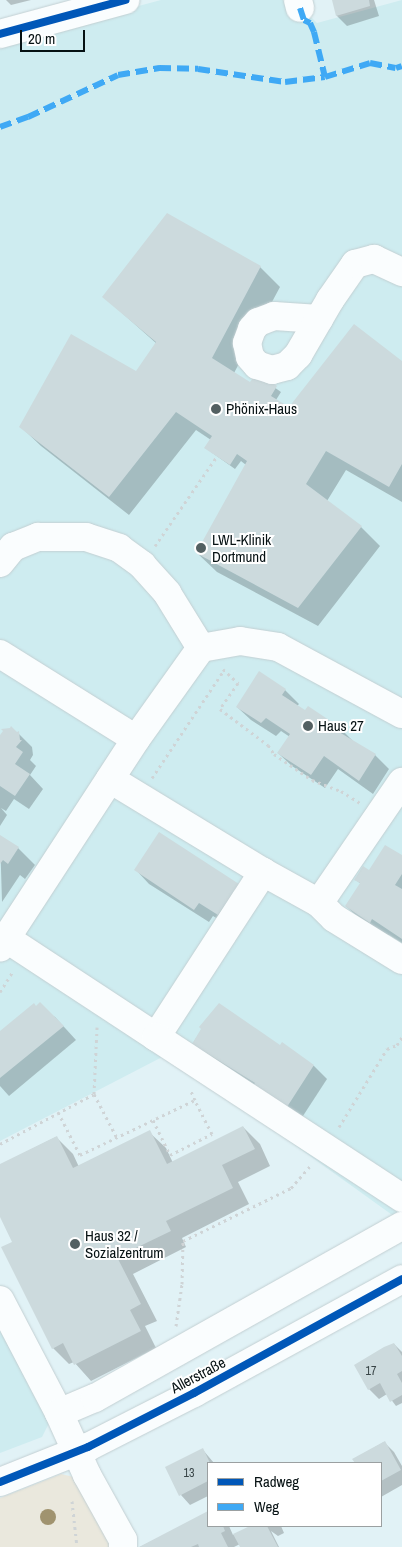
<!DOCTYPE html>
<html>
<head>
<meta charset="utf-8">
<style>
  body { margin:0 }
  #map { position:relative; width:402px; height:1547px; overflow:hidden; background:#e1f2f6; font-family:"Archivo Narrow",sans-serif }
  div>[style] { position:absolute }
  .built>* { inset:0; background:#ceecf0 }
  .green>* { inset:0; background:#eae8dd }
  .shadow>* { inset:0; background:#0003 }
  .building>* { inset:0; background:#ccdadd }
  .path>* { height:3px; margin-top:-1.5px; transform-origin:0; background:repeating-linear-gradient(90deg,#cfd4d6 0 2.5px,transparent 0 6.5px) }
  .roads { filter:drop-shadow(0 0 1px #c2cfd2) drop-shadow(0 0 1px #c2cfd2) }
  .minor>* { height:28px; margin:-14px; padding:0 14px; transform-origin:14px; border-radius:14px; background:#fafdfe }
  .quiet>* { height:6px; margin-top:-3px; transform-origin:0; background:repeating-linear-gradient(90deg,#3fa9f5 0 12px,transparent 0 18px) }
  .cycleway>* { height:8px; margin:-4px; padding:0 4px; transform-origin:4px; border-radius:4px; background:#0057b8 }
  .trees>* { width:16px; height:16px; margin:-8px; border-radius:50%; background:#a0936f }
  .dots>* { width:14px; height:14px; translate:-50% -50%; box-sizing:border-box; border:2px solid #fff; border-radius:50% }
  span { translate:-50% -50%; white-space:nowrap; text-align:center; line-height:1.15; -webkit-text-stroke:4px #fff; paint-order:stroke }
  .number-label { font-size:12px; color:#384446 }
  .number-label span { -webkit-text-stroke-width:0 }
  .poi-label { font-size:15px; color:#061113 }
  .left { translate:0 -50%; text-align:left }
  .street-label { font-size:15px; color:#061113 }
  .legend { position:absolute; left:207px; top:1462px; width:175px; height:65px; box-sizing:border-box; background:#fff; border:1px solid #9ba0a1; margin:0; padding:6px 9px; list-style:none; font-size:15px; color:#061113 }
  .legend li { display:flex; align-items:center; gap:10px; height:25px }
  .legend b { width:25px; border:1px solid #9ba0a1 }
  .scale { position:absolute; left:20px; top:30px; width:65px; height:22px; box-sizing:border-box; border:2px solid #061113; border-top:0; padding-left:6px; font-size:15px; line-height:18px; white-space:nowrap; color:#061113; -webkit-text-stroke:4px #fff; paint-order:stroke }
</style>
</head>
<body>
<div id="map">
  <div class="built">
    <div style="clip-path:polygon(161px 0,288px 0,303px 9px,317px 23px,402px 0,402px 1222px,168px 1054px,0 1141px,0 43px)"></div>
    <div style="clip-path:polygon(0 1329px,50px 1413px,48px 1425px,42px 1437px,0 1453px)"></div>
  </div>
  <div class="green">
    <div style="clip-path:polygon(61px 1474px,74px 1477px,113px 1547px,0 1547px,0 1498px)"></div>
  </div>
  <div class="shadow">
    <div style="clip-path:polygon(6px 0,31px 0,11px 5px)"></div>
    <div style="clip-path:polygon(333px 0,374px 0,379px 16px,347px 26px,337px 16px)"></div>
    <div style="clip-path:polygon(168px 215px,260px 267px,280px 287px,234px 373px,255px 387px,257px 375px,281px 392px,276px 400px,289px 408px,402px 363px,402px 502px,346px 470px,327px 501px,361px 527px,380px 546px,318px 626px,217px 572px,197px 553px,246px 465px,241px 461px,235px 469px,211px 452px,211px 440px,196px 430px,129px 515px,41px 446px,21px 427px,137px 372px,157px 344px,104px 297px)"></div>
    <div style="clip-path:polygon(285px 690px,299px 704px,297px 706px,306px 712px,308px 708px,341px 729px,355px 743px,375px 755px,389px 769px,373px 794px,338px 769px,325px 788px,292px 766px,278px 753px,290px 737px,281px 731px,276px 736px,251px 720px,237px 707px)"></div>
    <div style="clip-path:polygon(18px 733px,32px 747px,33px 755px,30px 760px,36px 766px,30px 775px,43px 789px,29px 809px,14px 799px,6px 811px,1px 808px,7px 815px,0 826px,0 737px)"></div>
    <div style="clip-path:polygon(0 836px,18px 848px,35px 865px,25px 879px,20px 875px,2px 902px)"></div>
    <div style="clip-path:polygon(402px 857px,402px 943px,389px 935px,387px 938px,363px 922px,346px 906px,361px 884px,356px 880px)"></div>
    <div style="clip-path:polygon(136px 870px,238px 885px,232px 928px,213px 916px,209px 922px,149px 884px)"></div>
    <div style="clip-path:polygon(36px 1007px,55px 1017px,76px 1040px,9px 1096px,0 1086px,0 1033px)"></div>
    <div style="clip-path:polygon(202px 1029px,280px 1047px,314px 1066px,327px 1079px,301px 1119px,207px 1057px,193px 1043px)"></div>
    <div style="clip-path:polygon(243px 1127px,260px 1144px,270px 1166px,238px 1182px,249px 1204px,182px 1238px,186px 1247px,133px 1274px,157px 1321px,145px 1326px,156px 1348px,91px 1381px,74px 1362px,69px 1364px,53px 1348px,14px 1242px,0 1214px,0 1165px,56px 1137px,73px 1154px,79px 1167px,149px 1132px,166px 1148px,173px 1163px)"></div>
    <div style="clip-path:polygon(394px 1344px,402px 1352px,402px 1403px,396px 1406px,387px 1394px,379px 1399px,369px 1389px)"></div>
    <div style="clip-path:polygon(384px 1442px,394px 1452px,402px 1466px,402px 1485px,381px 1497px,381px 1463px,356px 1463px,354px 1459px)"></div>
    <div style="clip-path:polygon(203px 1450px,214px 1463px,208px 1463px,208px 1496px,190px 1505px,181px 1495px)"></div>
    <div style="clip-path:polygon(208px 1513px,208px 1526px,229px 1526px,233px 1535px,253px 1526px,281px 1526px,284px 1533px,278px 1536px,271px 1531px,279px 1547px,241px 1547px,240px 1544px,234px 1547px,140px 1547px)"></div>
  </div>
  <div class="building">
    <div style="clip-path:polygon(332px 0,369px 0,370px 6px,336px 16px)"></div>
    <div style="clip-path:polygon(167px 213px,261px 266px,212px 358px,250px 382px,257px 373px,277px 386px,271px 396px,289px 407px,354px 324px,402px 361px,402px 464px,389px 487px,326px 451px,306px 484px,362px 526px,298px 608px,196px 553px,247px 461px,237px 454px,230px 465px,204px 448px,212px 436px,176px 412px,109px 497px,19px 427px,71px 334px,136px 371px,156px 342px,102px 297px)"></div>
    <div style="clip-path:polygon(259px 671px,286px 689px,282px 695px,305px 710px,308px 706px,341px 728px,339px 732px,376px 754px,359px 781px,324px 756px,311px 775px,277px 753px,290px 734px,266px 718px,261px 723px,236px 707px)"></div>
    <div style="clip-path:polygon(11px 726px,17px 732px,19px 731px,20px 740px,22px 740px,16px 747px,23px 752px,15px 764px,30px 774px,15px 796px,0 786px,0 735px,3px 731px,1px 729px,10px 728px)"></div>
    <div style="clip-path:polygon(159px 832px,239px 884px,218px 915px,199px 903px,194px 910px,134px 870px)"></div>
    <div style="clip-path:polygon(0 835px,19px 847px,8px 864px,3px 860px,0 864px)"></div>
    <div style="clip-path:polygon(385px 845px,402px 855px,402px 874px,395px 885px,402px 889px,402px 939px,372px 919px,370px 923px,345px 906px,360px 883px,354px 880px,363px 866px,369px 870px)"></div>
    <div style="clip-path:polygon(40px 1002px,64px 1026px,0 1078px,0 1031px,34px 1003px,36px 1006px)"></div>
    <div style="clip-path:polygon(219px 1003px,280px 1045px,282px 1042px,314px 1065px,287px 1107px,253px 1086px,255px 1083px,192px 1044px,201px 1029px,199px 1027px)"></div>
    <div style="clip-path:polygon(243px 1126px,255px 1149px,222px 1165px,233px 1188px,166px 1221px,171px 1231px,117px 1257px,141px 1304px,130px 1310px,141px 1331px,74px 1365px,63px 1343px,52px 1349px,1px 1247px,12px 1242px,0 1217px,0 1164px,57px 1136px,73px 1168px,150px 1130px,167px 1164px)"></div>
    <div style="clip-path:polygon(394px 1343px,402px 1356px,402px 1371px,397px 1374px,402px 1383px,402px 1395px,390px 1402px,380px 1383px,368px 1390px,354px 1365px,384px 1347px)"></div>
    <div style="clip-path:polygon(385px 1441px,401px 1470px,381px 1481px,381px 1463px,355px 1463px,352px 1459px)"></div>
    <div style="clip-path:polygon(203px 1448px,210px 1463px,208px 1463px,208px 1481px,179px 1496px,165px 1467px)"></div>
    <div style="clip-path:polygon(208px 1511px,208px 1526px,223px 1526px,225px 1531px,221px 1533px,228px 1547px,199px 1547px,198px 1544px,191px 1547px,139px 1547px)"></div>
    <div style="clip-path:polygon(250px 1526px,267px 1526px,278px 1547px,240px 1547px,233px 1534px)"></div>
  </div>
  <div class="path">
    <div style="left:155px;top:546px;width:109px;rotate:-55.4deg"></div>
    <div style="left:223px;top:669px;width:21px;rotate:43deg"></div>
    <div style="left:238px;top:683px;width:32px;rotate:125deg"></div>
    <div style="left:220px;top:709px;width:60px;rotate:36.9deg"></div>
    <div style="left:268px;top:745px;width:11px;rotate:56deg"></div>
    <div style="left:274px;top:754px;width:46px;rotate:34.4deg"></div>
    <div style="left:312px;top:780px;width:31px;rotate:21deg"></div>
    <div style="left:341px;top:791px;width:22px;rotate:32deg"></div>
    <div style="left:152px;top:778px;width:130px;rotate:-56.3deg"></div>
    <div style="left:0;top:992px;width:25px;rotate:-58deg"></div>
    <div style="left:94px;top:1094px;width:67px;rotate:-87.4deg"></div>
    <div style="left:58px;top:1112px;width:48px;rotate:62.9deg"></div>
    <div style="left:80px;top:1155px;width:127px;rotate:-25.6deg"></div>
    <div style="left:195px;top:1100px;width:12px;rotate:-114deg"></div>
    <div style="left:153px;top:1120px;width:39px;rotate:64deg"></div>
    <div style="left:170px;top:1155px;width:47px;rotate:-26.6deg"></div>
    <div style="left:212px;top:1134px;width:38px;rotate:-117deg"></div>
    <div style="left:339px;top:1127px;width:92px;rotate:-58.4deg"></div>
    <div style="left:387px;top:1049px;width:11px;rotate:-22deg"></div>
    <div style="left:397px;top:1045px;width:9px;rotate:-58deg"></div>
    <div style="left:0;top:1144px;width:106px;rotate:-28deg"></div>
    <div style="left:94px;top:1094px;width:50px;rotate:62.4deg"></div>
    <div style="left:176px;top:1326px;width:42px;rotate:-81.9deg"></div>
    <div style="left:182px;top:1284px;width:43px;rotate:-88.7deg"></div>
    <div style="left:183px;top:1241px;width:120px;rotate:-26.1deg"></div>
    <div style="left:291px;top:1188px;width:29px;rotate:-49deg"></div>
    <div style="left:72px;top:1501px;width:46px;rotate:83.8deg"></div>
  </div>
  <div class="roads">
    <div class="minor">
      <div style="left:298px;top:0;width:8px;rotate:76deg"></div>
      <div style="left:0;top:34px;width:130px;rotate:-15.2deg"></div>
      <div style="left:319px;top:319px;width:45px;rotate:-176.2deg"></div>
      <div style="left:274px;top:316px;width:17px;rotate:159deg"></div>
      <div style="left:258px;top:322px;width:9px;rotate:131deg"></div>
      <div style="left:252px;top:329px;width:15px;rotate:110deg"></div>
      <div style="left:247px;top:343px;width:14px;rotate:78deg"></div>
      <div style="left:250px;top:357px;width:11px;rotate:49deg"></div>
      <div style="left:257px;top:365px;width:16px;rotate:18deg"></div>
      <div style="left:272px;top:370px;width:16px;rotate:-15deg"></div>
      <div style="left:287px;top:366px;width:16px;rotate:-45deg"></div>
      <div style="left:298px;top:355px;width:64px;rotate:-59.8deg"></div>
      <div style="left:330px;top:300px;width:44px;rotate:-55.2deg"></div>
      <div style="left:355px;top:264px;width:20px;rotate:-15deg"></div>
      <div style="left:374px;top:259px;width:31px;rotate:25deg"></div>
      <div style="left:0;top:563px;width:21px;rotate:-51deg"></div>
      <div style="left:13px;top:547px;width:27px;rotate:-22deg"></div>
      <div style="left:38px;top:537px;width:48px"></div>
      <div style="left:86px;top:537px;width:35px;rotate:18deg"></div>
      <div style="left:119px;top:548px;width:29px;rotate:36deg"></div>
      <div style="left:142px;top:565px;width:38px;rotate:48deg"></div>
      <div style="left:167px;top:593px;width:65px;rotate:58.3deg"></div>
      <div style="left:201px;top:648px;width:112px;rotate:125.5deg"></div>
      <div style="left:136px;top:739px;width:249px;rotate:123.1deg"></div>
      <div style="left:201px;top:648px;width:40px;rotate:-10deg"></div>
      <div style="left:240px;top:641px;width:38px;rotate:9deg"></div>
      <div style="left:278px;top:647px;width:141px;rotate:28.4deg"></div>
      <div style="left:0;top:654px;width:160px;rotate:32deg"></div>
      <div style="left:110px;top:779px;width:179px;rotate:31.3deg"></div>
      <div style="left:319px;top:903px;width:21px;rotate:45deg"></div>
      <div style="left:334px;top:918px;width:80px;rotate:31.7deg"></div>
      <div style="left:7px;top:939px;width:178px;rotate:33.3deg"></div>
      <div style="left:156px;top:1037px;width:197px;rotate:-57deg"></div>
      <div style="left:263px;top:872px;width:64px;rotate:29deg"></div>
      <div style="left:319px;top:903px;width:147px;rotate:-55.6deg"></div>
      <div style="left:156px;top:1037px;width:294px;rotate:33.2deg"></div>
      <div style="left:0;top:1300px;width:127px;rotate:62.4deg"></div>
      <div style="left:0;top:1482px;width:95px;rotate:-21.7deg"></div>
      <div style="left:88px;top:1447px;width:119px;rotate:-27deg"></div>
      <div style="left:194px;top:1393px;width:237px;rotate:-28.7deg"></div>
      <div style="left:123px;top:1547px;width:7px;rotate:-90deg"></div>
      <div style="left:123px;top:1540px;width:74px;rotate:-119deg"></div>
      <div style="left:87px;top:1475px;width:68px;rotate:-114.3deg"></div>
      <div style="left:59px;top:1413px;width:39px;rotate:-23deg"></div>
      <div style="left:95px;top:1398px;width:352px;rotate:-29.3deg"></div>
    </div>
  </div>
  <div class="quiet">
    <div style="left:300px;top:8px;width:13px;rotate:72deg"></div>
    <div style="left:304px;top:20px;width:7px;rotate:27deg"></div>
    <div style="left:310px;top:23px;width:10px;rotate:66deg"></div>
    <div style="left:314px;top:32px;width:46px;rotate:76.3deg"></div>
    <div style="left:0;top:127px;width:30px;rotate:-20deg"></div>
    <div style="left:28px;top:117px;width:99px;rotate:-25deg"></div>
    <div style="left:118px;top:75px;width:42px;rotate:-9.7deg"></div>
    <div style="left:159px;top:68px;width:39px;rotate:1deg"></div>
    <div style="left:198px;top:69px;width:88px;rotate:8.5deg"></div>
    <div style="left:285px;top:82px;width:40px;rotate:-7.1deg"></div>
    <div style="left:325px;top:77px;width:47px;rotate:-17.3deg"></div>
    <div style="left:370px;top:63px;width:26px;rotate:11deg"></div>
    <div style="left:396px;top:68px;width:6px;rotate:-18deg"></div>
  </div>
  <div class="cycleway">
    <div style="left:0;top:34px;width:130px;rotate:-15.2deg"></div>
    <div style="left:0;top:1482px;width:95px;rotate:-21.7deg"></div>
    <div style="left:88px;top:1447px;width:119px;rotate:-27deg"></div>
    <div style="left:194px;top:1393px;width:237px;rotate:-28.7deg"></div>
  </div>
  <div class="trees">
    <div style="left:48px;top:1517px"></div>
  </div>
  <div class="dots">
    <div style="left:216px;top:409px;background:#536062"></div>
    <div style="left:201px;top:548px;background:#536062"></div>
    <div style="left:308px;top:726px;background:#536062"></div>
    <div style="left:75px;top:1244px;background:#536062"></div>
  </div>
  <div class="number-label">
    <span style="left:371px;top:1372px">17</span>
    <span style="left:189px;top:1474px">13</span>
  </div>
  <div class="poi-label">
    <span class="left" style="left:226px;top:409px">Phönix-Haus</span>
    <span class="left" style="left:212px;top:548px">LWL-Klinik<br>Dortmund</span>
    <span class="left" style="left:318px;top:726px">Haus 27</span>
    <span class="left" style="left:85px;top:1244px">Haus 32 /<br>Sozialzentrum</span>
  </div>
  <div class="street-label">
    <span style="left:198px;top:1375px;rotate:-28deg">Allerstraße</span>
  </div>
  <ul class="legend">
  <li><b style="height:6px;background:#0057b8"></b>Radweg</li>
  <li><b style="height:6px;background:#3fa9f5"></b>Weg</li>
  </ul>
  <div class="scale">20 m</div>
</div>
</body>
</html>
